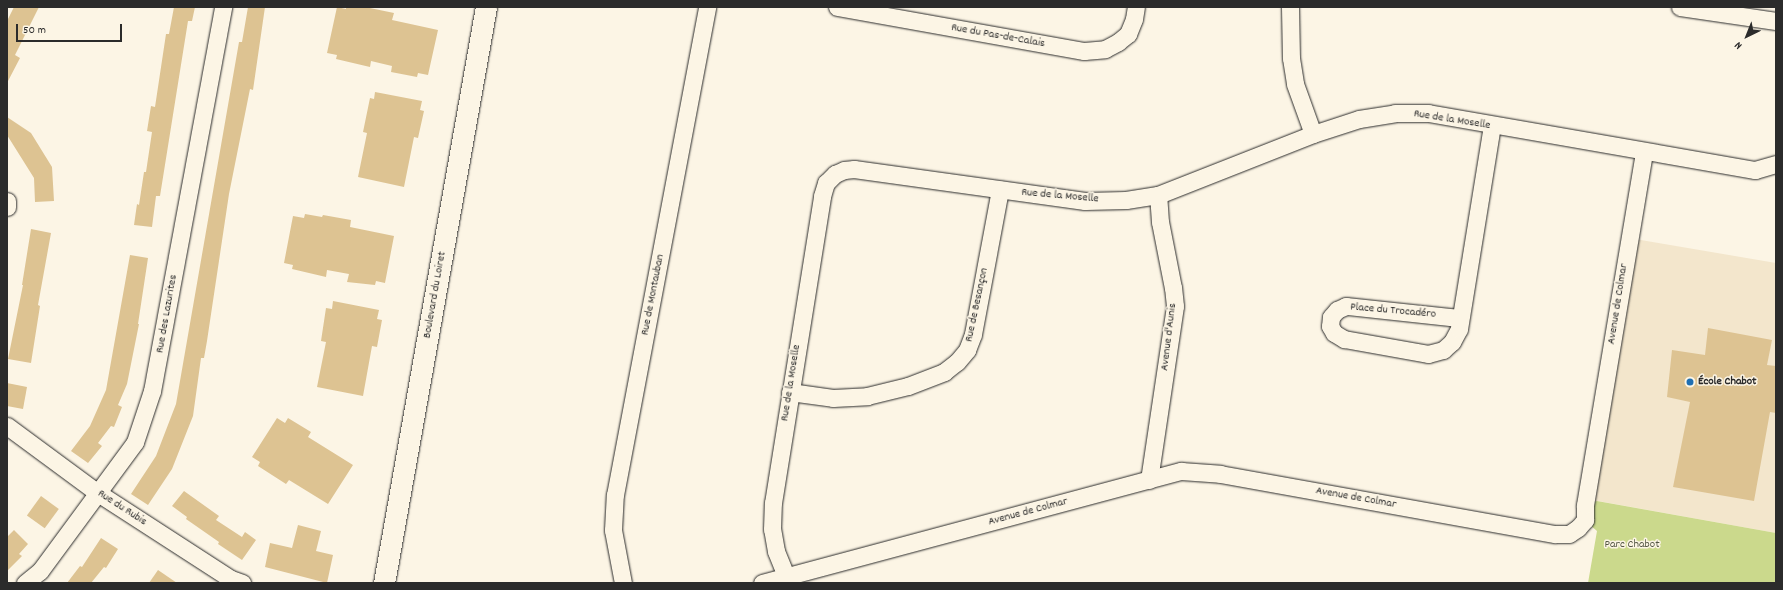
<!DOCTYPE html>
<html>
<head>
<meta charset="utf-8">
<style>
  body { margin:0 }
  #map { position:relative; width:1783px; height:590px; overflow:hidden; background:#fcf5e5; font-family:Dekko,sans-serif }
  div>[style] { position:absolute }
  .built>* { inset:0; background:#f3e6cc }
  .green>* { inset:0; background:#cbd98c }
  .building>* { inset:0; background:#ddc392; transform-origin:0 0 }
  .roads { filter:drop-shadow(0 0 1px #2b2b2b) drop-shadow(0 0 1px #2b2b2b) }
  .minor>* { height:17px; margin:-8.5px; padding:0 8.5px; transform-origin:8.5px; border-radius:8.5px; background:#fcf5e5 }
  .tertiary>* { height:21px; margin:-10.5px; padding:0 10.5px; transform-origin:10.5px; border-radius:10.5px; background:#fcf5e5 }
  .dots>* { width:11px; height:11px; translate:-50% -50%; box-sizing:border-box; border:2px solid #fcf5e5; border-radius:50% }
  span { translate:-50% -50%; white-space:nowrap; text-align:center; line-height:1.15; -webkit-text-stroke:3px #fcf5e5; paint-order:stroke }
  .street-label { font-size:12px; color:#2b2b2b }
  .poi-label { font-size:12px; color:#2b2b2b; font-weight:700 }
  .left { translate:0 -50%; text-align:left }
  .park-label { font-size:12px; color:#535643 }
  .frame { position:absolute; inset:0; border:8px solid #2b2b2b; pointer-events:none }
  .north { position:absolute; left:1727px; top:16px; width:40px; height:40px; -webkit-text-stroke:3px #fcf5e5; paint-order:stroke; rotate:223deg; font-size:11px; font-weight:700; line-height:16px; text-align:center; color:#2b2b2b }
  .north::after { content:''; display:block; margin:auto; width:14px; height:18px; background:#2b2b2b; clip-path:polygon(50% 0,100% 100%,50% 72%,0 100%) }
  .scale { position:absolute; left:16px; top:24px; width:106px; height:18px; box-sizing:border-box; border:2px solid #2b2b2b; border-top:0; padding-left:5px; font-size:12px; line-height:14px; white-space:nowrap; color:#2b2b2b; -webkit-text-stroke:3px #fcf5e5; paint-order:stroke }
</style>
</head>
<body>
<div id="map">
  <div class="built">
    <div style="clip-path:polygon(1629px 238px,1776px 263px,1776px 533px,1598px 501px,1585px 505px)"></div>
  </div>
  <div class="green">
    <div style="clip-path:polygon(1597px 501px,1776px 533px,1776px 583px,1588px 583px,1597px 531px,1584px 520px,1585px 505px)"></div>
  </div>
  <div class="building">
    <div style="clip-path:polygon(14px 7px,39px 7px,15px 55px,20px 58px,7px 83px,7px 21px)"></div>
    <div style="clip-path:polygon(174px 7px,195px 7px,192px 21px,188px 21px,160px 196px,156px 196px,152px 227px,134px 225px,137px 204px,139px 205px,144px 172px,146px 172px,152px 132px,147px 131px,151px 106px,155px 107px,166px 34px,169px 34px)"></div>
    <div style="clip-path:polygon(248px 7px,265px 7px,253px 90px,250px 89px,229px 194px,207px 341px,204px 358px,201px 358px,193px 416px,172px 469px,148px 505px,131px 494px,156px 456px,176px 404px,239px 42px,242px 42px)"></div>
    <div style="clip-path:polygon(337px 7px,346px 9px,346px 7px,365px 7px,394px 13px,392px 20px,438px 30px,428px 75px,418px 73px,417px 77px,391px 72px,392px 66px,371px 61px,370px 67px,336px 59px,337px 55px,327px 53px)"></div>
    <div style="clip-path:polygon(375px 92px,422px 101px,420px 110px,424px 111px,418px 138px,414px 137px,404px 187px,358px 177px,367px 133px,363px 132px,370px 98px,374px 99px)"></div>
    <div style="clip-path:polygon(7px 117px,31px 133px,52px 167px,54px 201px,35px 202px,34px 178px,7px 135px)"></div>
    <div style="clip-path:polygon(305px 214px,322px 217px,323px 215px,351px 220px,350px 227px,394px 236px,385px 283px,376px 281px,375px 285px,347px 282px,349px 274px,327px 270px,326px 277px,292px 269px,293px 265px,284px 263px,293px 216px,304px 218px)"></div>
    <div style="clip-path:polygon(31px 229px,51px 233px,38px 305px,40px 306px,31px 363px,8px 359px,23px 285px,22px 285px)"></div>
    <div style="clip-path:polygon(130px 255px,148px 258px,138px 324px,139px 324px,127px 384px,118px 405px,122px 407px,114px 427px,111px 426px,98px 443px,102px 446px,88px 463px,71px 451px,90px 426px,106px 390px)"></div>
    <div style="clip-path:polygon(333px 301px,379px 310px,377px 319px,382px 320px,377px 347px,372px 346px,363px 396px,317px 387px,326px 342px,321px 341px,326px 308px,332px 309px)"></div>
    <div style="clip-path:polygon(1708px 328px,1772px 340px,1767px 365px,1776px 366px,1776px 413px,1770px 412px,1754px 501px,1673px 487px,1690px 402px,1667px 397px,1672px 350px,1705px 355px)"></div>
    <div style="clip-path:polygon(7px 383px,27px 387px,23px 409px,7px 406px)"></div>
    <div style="clip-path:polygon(277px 418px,285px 423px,288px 418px,311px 432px,308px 437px,353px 465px,328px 504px,289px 480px,286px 484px,258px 466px,260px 462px,252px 457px)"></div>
    <div style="clip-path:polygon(184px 491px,219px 516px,216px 520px,242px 537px,245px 532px,256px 540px,242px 560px,218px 544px,219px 542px,186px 519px,187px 517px,172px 506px)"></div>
    <div style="left:41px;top:496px;width:22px;height:24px;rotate:36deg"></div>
    <div style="clip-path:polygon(298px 525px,321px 531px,316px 551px,333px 555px,327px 583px,265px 567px,270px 543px,292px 548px)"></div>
    <div style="clip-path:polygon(14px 530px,28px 544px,19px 554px,22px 556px,7px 571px,7px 537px)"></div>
    <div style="clip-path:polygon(101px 538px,118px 549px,106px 568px,104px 567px,91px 583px,67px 583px,80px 566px,82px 567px)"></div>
    <div style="clip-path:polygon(158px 570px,177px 583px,149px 583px)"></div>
  </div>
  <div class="roads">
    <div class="minor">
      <div style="left:837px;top:7px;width:251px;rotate:10.1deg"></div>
      <div style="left:1084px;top:51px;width:21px;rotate:-5deg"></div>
      <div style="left:1105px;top:49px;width:15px;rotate:-28deg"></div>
      <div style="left:1118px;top:42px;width:13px;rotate:-39deg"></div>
      <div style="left:1128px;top:34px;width:16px;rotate:-68deg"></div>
      <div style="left:1134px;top:19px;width:12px;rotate:-81deg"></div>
      <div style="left:1290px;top:7px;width:51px;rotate:88.9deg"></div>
      <div style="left:1291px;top:58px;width:26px;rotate:81deg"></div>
      <div style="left:1295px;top:84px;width:53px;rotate:70.2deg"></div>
      <div style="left:1680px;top:7px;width:97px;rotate:8.3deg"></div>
      <div style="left:7px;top:201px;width:6px;rotate:90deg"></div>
      <div style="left:1459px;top:318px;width:114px;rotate:-173.9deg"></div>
      <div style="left:1346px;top:306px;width:10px;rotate:156deg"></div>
      <div style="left:1337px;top:310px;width:9px;rotate:131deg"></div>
      <div style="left:1331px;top:317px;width:9px;rotate:96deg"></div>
      <div style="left:1330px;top:326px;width:8px;rotate:60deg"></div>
      <div style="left:1334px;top:333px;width:12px;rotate:31deg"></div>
      <div style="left:1344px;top:339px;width:85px;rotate:10.1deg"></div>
      <div style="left:1428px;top:354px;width:16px;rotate:-15deg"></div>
      <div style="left:1443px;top:350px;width:12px;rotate:-42deg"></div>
      <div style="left:1452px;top:342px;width:15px;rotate:-62deg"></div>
      <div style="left:1459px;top:329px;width:206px;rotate:-80.8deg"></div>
      <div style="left:790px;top:392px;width:43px;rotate:7.9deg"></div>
      <div style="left:833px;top:398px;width:34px;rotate:-3deg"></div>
      <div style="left:867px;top:396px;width:42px;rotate:-13.7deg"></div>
      <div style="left:908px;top:386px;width:39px;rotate:-21deg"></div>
      <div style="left:944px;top:372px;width:16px;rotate:-38deg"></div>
      <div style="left:957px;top:362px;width:16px;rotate:-50deg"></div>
      <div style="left:967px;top:350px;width:17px;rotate:-69deg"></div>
      <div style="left:973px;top:334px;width:147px;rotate:-79.4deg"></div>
      <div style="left:7px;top:426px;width:113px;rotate:36.4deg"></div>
      <div style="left:98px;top:493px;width:158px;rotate:32.9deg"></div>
      <div style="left:231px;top:579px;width:12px;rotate:20deg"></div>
      <div style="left:1149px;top:480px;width:176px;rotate:-81.5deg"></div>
      <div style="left:1175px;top:306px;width:18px;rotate:-96deg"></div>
      <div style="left:1173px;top:288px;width:67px;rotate:-101.1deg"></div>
      <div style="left:1160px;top:222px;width:27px;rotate:-94deg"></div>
      <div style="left:786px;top:576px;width:27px;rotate:-112deg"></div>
      <div style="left:776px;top:551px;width:22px;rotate:-100deg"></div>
      <div style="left:772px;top:529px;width:26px;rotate:-88deg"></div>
      <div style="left:773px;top:503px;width:311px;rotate:-80.9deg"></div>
      <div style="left:822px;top:196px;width:14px;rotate:-73deg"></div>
      <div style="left:826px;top:183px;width:13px;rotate:-45deg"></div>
      <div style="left:835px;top:174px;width:10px;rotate:-24deg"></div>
      <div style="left:844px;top:170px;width:10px;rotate:-6deg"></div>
      <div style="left:854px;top:169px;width:233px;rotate:7.9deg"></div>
      <div style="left:1085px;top:201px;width:41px;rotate:-1.4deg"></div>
      <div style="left:1126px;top:200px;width:32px;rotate:-9deg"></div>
      <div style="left:1158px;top:195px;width:167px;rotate:-21.5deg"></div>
      <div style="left:1313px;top:134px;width:48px;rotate:-18.1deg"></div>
      <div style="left:1359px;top:119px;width:36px;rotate:-9deg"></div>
      <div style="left:1395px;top:113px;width:33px"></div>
      <div style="left:1428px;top:113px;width:332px;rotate:9.9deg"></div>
      <div style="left:1755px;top:170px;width:22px;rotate:-16deg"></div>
      <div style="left:25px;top:583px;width:19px;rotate:-39deg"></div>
      <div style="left:40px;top:571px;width:160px;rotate:-53.6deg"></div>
      <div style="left:135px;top:442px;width:54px;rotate:-71.6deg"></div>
      <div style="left:152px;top:391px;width:391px;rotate:-79.5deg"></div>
      <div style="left:623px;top:583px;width:54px;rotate:-100.7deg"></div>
      <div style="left:613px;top:530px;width:35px;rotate:-87deg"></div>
      <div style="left:615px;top:495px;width:497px;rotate:-79.3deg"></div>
      <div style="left:762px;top:583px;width:434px;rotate:-15deg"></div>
      <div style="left:1181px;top:471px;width:39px;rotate:4deg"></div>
      <div style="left:1220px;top:474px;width:340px;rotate:10.2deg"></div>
      <div style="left:1555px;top:534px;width:14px"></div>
      <div style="left:1569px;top:534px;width:11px;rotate:-34deg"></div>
      <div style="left:1578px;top:528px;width:11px;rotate:-49deg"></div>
      <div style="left:1585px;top:520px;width:15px;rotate:-90deg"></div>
      <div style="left:1585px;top:505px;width:358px;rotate:-80.5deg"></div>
    </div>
    <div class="tertiary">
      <div style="left:384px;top:583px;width:585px;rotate:-79.96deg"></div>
    </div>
  </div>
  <div class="dots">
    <div style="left:1690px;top:382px;background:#1f6fb2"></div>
  </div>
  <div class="street-label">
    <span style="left:998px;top:36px;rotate:10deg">Rue du Pas-de-Calais</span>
    <span style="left:1452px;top:120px;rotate:9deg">Rue de la Moselle</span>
    <span style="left:1060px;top:196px;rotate:5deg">Rue de la Moselle</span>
    <span style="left:435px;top:295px;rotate:-80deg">Boulevard du Loiret</span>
    <span style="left:653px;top:295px;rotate:-79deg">Rue de Montauban</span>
    <span style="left:1618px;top:304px;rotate:-81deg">Avenue de Colmar</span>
    <span style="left:977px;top:305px;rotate:-78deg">Rue de Besançon</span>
    <span style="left:1393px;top:311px;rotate:5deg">Place du Trocadéro</span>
    <span style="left:167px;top:314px;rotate:-80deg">Rue des Lazurites</span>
    <span style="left:1169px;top:337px;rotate:-83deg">Avenue d'Aunis</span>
    <span style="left:791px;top:383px;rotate:-81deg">Rue de la Moselle</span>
    <span style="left:1356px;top:498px;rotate:10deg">Avenue de Colmar</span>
    <span style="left:122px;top:508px;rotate:33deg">Rue du Rubis</span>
    <span style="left:1028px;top:512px;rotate:-15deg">Avenue de Colmar</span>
  </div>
  <div class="poi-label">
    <span class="left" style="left:1698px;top:382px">École Chabot</span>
  </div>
  <div class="park-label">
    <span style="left:1632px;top:545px">Parc Chabot</span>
  </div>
  <div class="frame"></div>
  <div class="north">N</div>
  <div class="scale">50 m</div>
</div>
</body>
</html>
